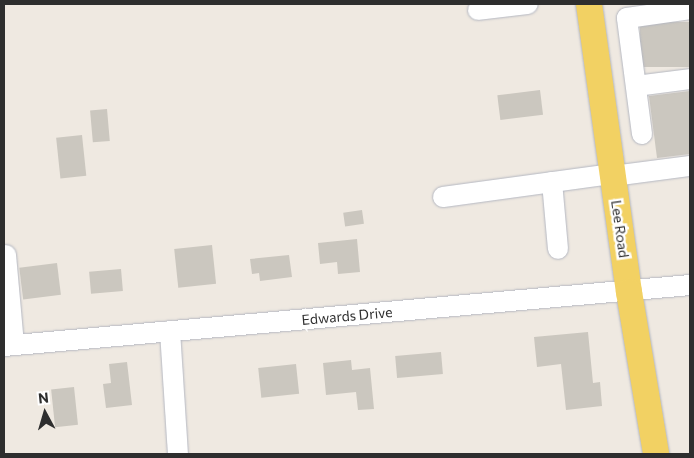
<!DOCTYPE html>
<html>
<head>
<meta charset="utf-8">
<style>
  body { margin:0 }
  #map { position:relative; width:694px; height:458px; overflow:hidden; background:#efe9e1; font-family:Commissioner,sans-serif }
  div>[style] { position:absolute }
  .building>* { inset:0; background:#cbc7bf; transform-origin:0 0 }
  .roads { filter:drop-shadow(0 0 1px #b4b7c1) drop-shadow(0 0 1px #b4b7c1) }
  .minor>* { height:20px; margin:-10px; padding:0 10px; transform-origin:10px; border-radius:10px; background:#fff }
  .major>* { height:26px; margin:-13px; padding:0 13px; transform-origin:13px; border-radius:13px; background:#f2d163 }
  span { translate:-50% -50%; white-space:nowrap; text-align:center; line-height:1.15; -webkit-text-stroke:5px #fff; paint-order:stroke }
  .street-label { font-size:14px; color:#2e2e2e }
  .frame { position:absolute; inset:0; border:5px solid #2e2e2e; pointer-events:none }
  .north { position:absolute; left:20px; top:388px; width:50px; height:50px; -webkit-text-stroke:4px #fff; paint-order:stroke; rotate:354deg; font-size:14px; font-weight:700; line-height:20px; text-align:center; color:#2e2e2e }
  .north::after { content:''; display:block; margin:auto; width:18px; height:22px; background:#2e2e2e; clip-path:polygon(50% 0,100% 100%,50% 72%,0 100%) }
</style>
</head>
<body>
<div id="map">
  <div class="building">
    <div style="left:690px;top:22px;width:45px;height:50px;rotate:90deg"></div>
    <div style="left:540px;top:90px;width:25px;height:43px;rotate:83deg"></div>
    <div style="clip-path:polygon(690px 91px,690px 154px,657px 158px,649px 96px)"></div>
    <div style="left:107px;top:109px;width:32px;height:17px;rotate:85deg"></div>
    <div style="left:82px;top:135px;width:41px;height:26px;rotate:84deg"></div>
    <div style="left:362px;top:210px;width:14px;height:19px;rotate:82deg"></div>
    <div style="clip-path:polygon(357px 239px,360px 272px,338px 274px,337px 262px,320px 264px,318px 243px)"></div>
    <div style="left:212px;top:245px;width:39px;height:38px;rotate:84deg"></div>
    <div style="clip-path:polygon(289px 255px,292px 277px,260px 281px,259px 273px,252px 274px,250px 259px)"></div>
    <div style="left:57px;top:263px;width:32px;height:38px;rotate:83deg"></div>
    <div style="left:121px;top:269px;width:22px;height:32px;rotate:85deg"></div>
    <div style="clip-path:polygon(588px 332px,593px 383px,600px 382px,602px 406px,566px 410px,561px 364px,537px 367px,534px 337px)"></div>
    <div style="left:441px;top:352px;width:22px;height:46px;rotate:85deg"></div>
    <div style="clip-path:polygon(351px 360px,352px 370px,370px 368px,374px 409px,358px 410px,356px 392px,326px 395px,323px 363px)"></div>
    <div style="clip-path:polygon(127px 362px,132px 405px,106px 408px,103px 384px,111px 383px,109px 364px)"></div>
    <div style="left:296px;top:364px;width:30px;height:38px;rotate:84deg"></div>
    <div style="left:74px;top:387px;width:38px;height:23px;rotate:84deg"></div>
  </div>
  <div class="roads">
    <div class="minor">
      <div style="left:478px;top:10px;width:50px;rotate:-6.8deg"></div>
      <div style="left:636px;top:86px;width:54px;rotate:-7.4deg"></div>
      <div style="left:642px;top:134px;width:117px;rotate:-97.4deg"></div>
      <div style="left:627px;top:18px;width:64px;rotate:-8.1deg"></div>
      <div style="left:613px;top:176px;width:78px;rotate:-7.4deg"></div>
      <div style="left:552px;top:182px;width:67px;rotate:84.9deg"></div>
      <div style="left:443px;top:197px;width:171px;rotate:-7.8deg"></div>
      <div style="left:6px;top:255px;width:90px;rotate:84.9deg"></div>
      <div style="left:170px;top:331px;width:123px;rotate:86.3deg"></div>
      <div style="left:4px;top:346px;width:689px;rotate:-5.08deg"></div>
    </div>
    <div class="major">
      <div style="left:589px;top:4px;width:291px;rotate:82.1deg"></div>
      <div style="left:629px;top:292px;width:164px;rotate:80.5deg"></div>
    </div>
  </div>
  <div class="street-label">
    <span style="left:620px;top:229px;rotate:82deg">Lee Road</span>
    <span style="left:347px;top:316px;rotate:-5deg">Edwards Drive</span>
  </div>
  <div class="frame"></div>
  <div class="north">N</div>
</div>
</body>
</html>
